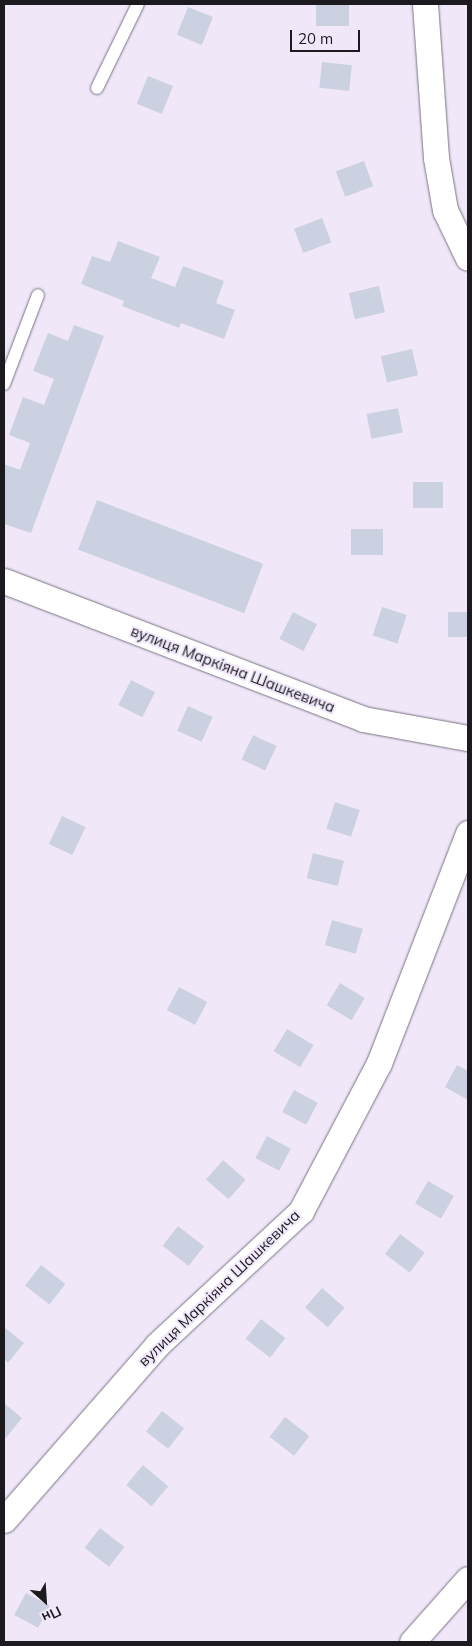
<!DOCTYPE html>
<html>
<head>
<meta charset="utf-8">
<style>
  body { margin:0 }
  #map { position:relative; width:472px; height:1646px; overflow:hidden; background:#f0e8f9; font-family:Mulish,sans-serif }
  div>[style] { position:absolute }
  .building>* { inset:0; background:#ccd1e1; transform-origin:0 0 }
  .roads { filter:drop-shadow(0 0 1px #797381) drop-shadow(0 0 1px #797381) }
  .service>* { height:12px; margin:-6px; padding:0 6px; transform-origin:6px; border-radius:6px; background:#fff }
  .minor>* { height:25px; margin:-12.5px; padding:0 12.5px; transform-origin:12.5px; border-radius:12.5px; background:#fff }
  span { translate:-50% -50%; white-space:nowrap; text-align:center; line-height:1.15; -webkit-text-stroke:4px #f0e8f9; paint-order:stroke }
  .street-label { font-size:15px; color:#1c191f }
  .frame { position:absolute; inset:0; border:5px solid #1c191f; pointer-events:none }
  .north { position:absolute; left:20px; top:1576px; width:50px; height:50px; -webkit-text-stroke:4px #f0e8f9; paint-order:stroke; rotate:154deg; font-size:14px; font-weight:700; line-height:20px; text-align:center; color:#1c191f }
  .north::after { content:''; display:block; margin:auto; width:18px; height:22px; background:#1c191f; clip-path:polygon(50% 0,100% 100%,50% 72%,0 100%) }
  .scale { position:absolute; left:290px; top:30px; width:70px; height:22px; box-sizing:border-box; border:2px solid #1c191f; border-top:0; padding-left:6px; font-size:15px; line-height:18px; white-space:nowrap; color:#1c191f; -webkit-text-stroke:4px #f0e8f9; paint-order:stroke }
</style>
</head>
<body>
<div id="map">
  <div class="building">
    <div style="left:316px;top:4px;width:33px;height:22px"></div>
    <div style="left:188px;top:7px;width:27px;height:30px;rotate:22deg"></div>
    <div style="left:322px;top:62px;width:30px;height:26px;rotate:6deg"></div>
    <div style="left:148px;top:76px;width:27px;height:30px;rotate:22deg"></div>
    <div style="left:364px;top:161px;width:27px;height:30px;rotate:70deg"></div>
    <div style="left:322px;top:218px;width:26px;height:30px;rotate:69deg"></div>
    <div style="clip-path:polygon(118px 241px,160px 257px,151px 278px,175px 287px,183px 266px,224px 281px,216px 303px,235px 310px,224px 339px,181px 323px,179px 328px,122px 306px,124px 301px,81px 284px,92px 256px,110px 262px)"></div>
    <div style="left:379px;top:286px;width:27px;height:31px;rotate:77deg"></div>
    <div style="clip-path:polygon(74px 325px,104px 336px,31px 533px,4px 524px,4px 464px,20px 470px,30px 443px,9px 435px,23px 397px,44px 405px,54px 379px,33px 371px,48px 333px,68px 341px)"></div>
    <div style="left:412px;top:349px;width:27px;height:32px;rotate:77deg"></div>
    <div style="left:398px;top:408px;width:25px;height:32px;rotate:79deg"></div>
    <div style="left:413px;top:482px;width:30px;height:26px"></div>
    <div style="left:97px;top:500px;width:178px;height:53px;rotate:21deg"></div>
    <div style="left:383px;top:529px;width:26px;height:32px;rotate:90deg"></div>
    <div style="left:382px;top:607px;width:26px;height:30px;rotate:18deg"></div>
    <div style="left:293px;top:612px;width:27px;height:30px;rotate:27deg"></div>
    <div style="left:448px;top:612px;width:20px;height:25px"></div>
    <div style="left:131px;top:680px;width:27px;height:28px;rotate:27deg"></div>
    <div style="left:188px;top:706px;width:27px;height:27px;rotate:24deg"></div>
    <div style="left:253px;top:735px;width:26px;height:27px;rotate:25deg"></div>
    <div style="left:335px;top:802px;width:26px;height:28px;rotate:18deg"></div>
    <div style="left:62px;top:816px;width:26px;height:31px;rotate:25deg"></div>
    <div style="left:313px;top:853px;width:32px;height:26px;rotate:14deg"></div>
    <div style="left:332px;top:920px;width:32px;height:26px;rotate:16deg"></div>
    <div style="left:340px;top:983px;width:29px;height:26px;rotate:31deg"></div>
    <div style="left:179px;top:987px;width:32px;height:26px;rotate:28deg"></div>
    <div style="left:287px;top:1029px;width:31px;height:26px;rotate:31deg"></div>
    <div style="clip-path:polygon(457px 1065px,468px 1071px,468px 1100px,445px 1087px)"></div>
    <div style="left:294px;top:1090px;width:27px;height:25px;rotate:28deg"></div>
    <div style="left:267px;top:1136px;width:27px;height:25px;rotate:28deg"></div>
    <div style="left:223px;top:1160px;width:30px;height:26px;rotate:41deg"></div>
    <div style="left:428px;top:1181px;width:30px;height:26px;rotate:30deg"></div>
    <div style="left:178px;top:1226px;width:33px;height:25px;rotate:38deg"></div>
    <div style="left:400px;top:1234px;width:31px;height:25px;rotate:37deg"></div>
    <div style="left:41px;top:1265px;width:31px;height:26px;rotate:38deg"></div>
    <div style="left:322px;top:1288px;width:30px;height:26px;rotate:41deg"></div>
    <div style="left:261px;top:1319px;width:31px;height:25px;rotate:38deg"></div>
    <div style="clip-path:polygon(4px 1327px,24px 1343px,8px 1363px,4px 1359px)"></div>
    <div style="clip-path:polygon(4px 1403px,22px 1418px,6px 1438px,4px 1436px)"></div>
    <div style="left:162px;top:1411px;width:28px;height:26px;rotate:38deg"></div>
    <div style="left:285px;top:1417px;width:31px;height:25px;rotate:38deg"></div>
    <div style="left:143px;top:1465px;width:33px;height:26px;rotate:40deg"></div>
    <div style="left:100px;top:1528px;width:31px;height:25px;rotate:38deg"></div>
    <div style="left:26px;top:1593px;width:27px;height:25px;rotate:28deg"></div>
  </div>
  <div class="roads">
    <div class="service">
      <div style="left:97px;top:88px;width:93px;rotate:-64deg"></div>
      <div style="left:4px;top:384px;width:95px;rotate:-69.1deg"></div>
    </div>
    <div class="minor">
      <div style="left:425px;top:4px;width:154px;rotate:85.9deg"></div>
      <div style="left:436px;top:158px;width:53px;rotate:80.2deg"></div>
      <div style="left:445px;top:210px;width:53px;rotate:64.4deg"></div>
      <div style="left:4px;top:581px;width:385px;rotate:21deg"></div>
      <div style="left:363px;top:719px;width:107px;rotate:10.3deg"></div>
      <div style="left:4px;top:1520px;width:232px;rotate:-48.8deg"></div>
      <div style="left:157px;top:1345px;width:197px;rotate:-42.9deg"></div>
      <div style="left:301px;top:1211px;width:167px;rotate:-62.2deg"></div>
      <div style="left:379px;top:1063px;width:247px;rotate:-68.8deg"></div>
      <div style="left:412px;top:1642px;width:84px;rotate:-48.4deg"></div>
    </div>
  </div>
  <div class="street-label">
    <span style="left:233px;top:669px;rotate:21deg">вулиця Маркіяна Шашкевича</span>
    <span style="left:219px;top:1288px;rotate:-44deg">вулиця Маркіяна Шашкевича</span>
  </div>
  <div class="frame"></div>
  <div class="north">Пн</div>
  <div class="scale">20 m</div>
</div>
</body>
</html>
